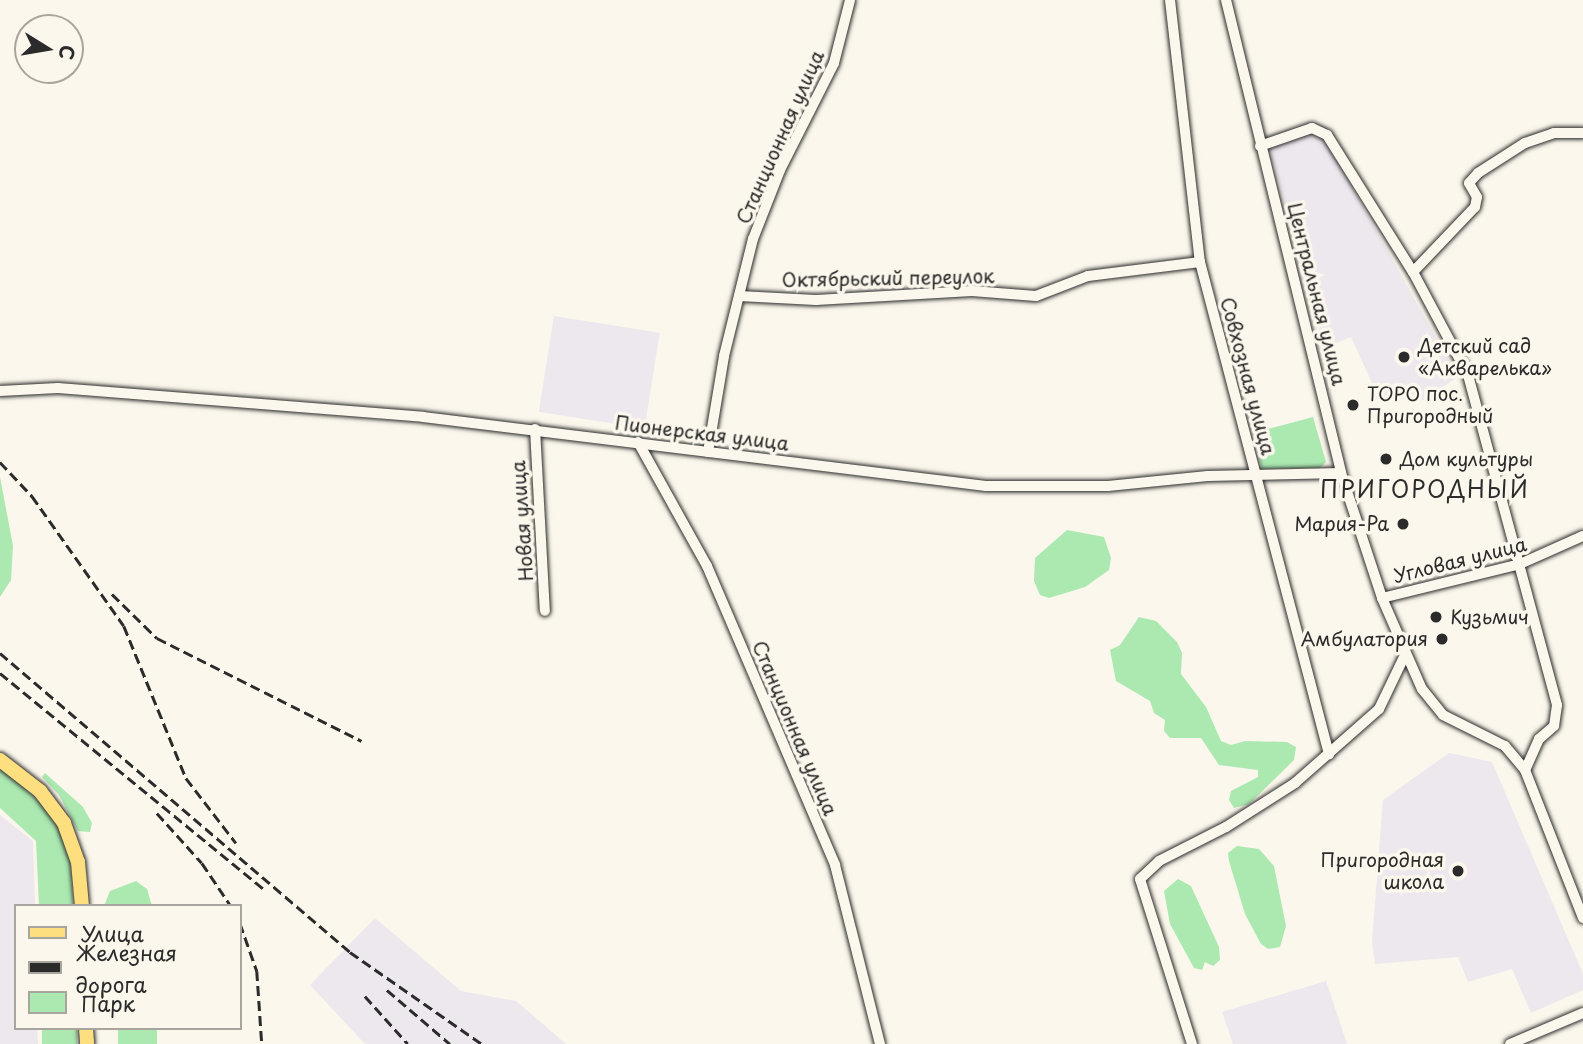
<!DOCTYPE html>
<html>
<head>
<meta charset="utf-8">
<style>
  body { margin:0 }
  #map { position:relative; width:1583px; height:1044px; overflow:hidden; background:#fbf7ec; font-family:"Playpen Sans",sans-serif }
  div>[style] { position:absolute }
  .built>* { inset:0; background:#ede7ee; transform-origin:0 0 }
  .green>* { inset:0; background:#abe9b1; transform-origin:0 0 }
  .roads { filter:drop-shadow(0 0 2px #2b2b2b) drop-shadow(0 0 2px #2b2b2b) }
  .minor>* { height:10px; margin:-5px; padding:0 5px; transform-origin:5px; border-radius:5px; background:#fbf7ec }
  .major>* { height:14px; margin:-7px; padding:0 7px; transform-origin:7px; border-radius:7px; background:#fddf80 }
  .rail>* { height:2.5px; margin-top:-1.25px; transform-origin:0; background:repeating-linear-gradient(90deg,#2b2b2b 0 10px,transparent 0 15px) }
  .dots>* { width:19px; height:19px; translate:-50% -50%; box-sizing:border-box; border:4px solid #fbf7ec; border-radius:50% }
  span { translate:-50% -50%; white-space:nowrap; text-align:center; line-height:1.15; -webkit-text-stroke:7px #fbf7ec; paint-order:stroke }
  .street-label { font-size:19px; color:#2b2b2b }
  .poi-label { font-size:19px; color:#2b2b2b }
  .left { translate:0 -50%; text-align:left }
  .right { translate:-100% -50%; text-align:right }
  .quarter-label { font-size:23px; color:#2b2b2b; letter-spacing:2px }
  .legend { position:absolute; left:14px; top:904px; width:228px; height:126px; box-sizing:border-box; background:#fbf7ec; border:2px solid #a8a59f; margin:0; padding:9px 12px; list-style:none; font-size:21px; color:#2b2b2b }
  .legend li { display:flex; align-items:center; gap:14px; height:35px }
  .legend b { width:35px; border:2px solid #a8a59f }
  .north { position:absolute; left:14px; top:14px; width:70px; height:70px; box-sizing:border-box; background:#fbf7ec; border:2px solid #a8a59f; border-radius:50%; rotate:101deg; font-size:19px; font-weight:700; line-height:28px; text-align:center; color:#2b2b2b }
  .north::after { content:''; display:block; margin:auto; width:24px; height:32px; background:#2b2b2b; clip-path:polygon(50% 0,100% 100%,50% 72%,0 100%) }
</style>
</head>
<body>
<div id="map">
  <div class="built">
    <div style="clip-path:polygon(1311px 132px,1323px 135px,1458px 377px,1423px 400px,1379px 398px,1351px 337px,1324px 348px,1270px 148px)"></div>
    <div style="left:554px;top:316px;width:107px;height:97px;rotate:9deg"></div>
    <div style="clip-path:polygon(1449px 753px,1492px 762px,1583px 974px,1583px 990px,1531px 1013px,1512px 969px,1468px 982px,1458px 957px,1375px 964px,1372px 942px,1383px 800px)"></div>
    <div style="clip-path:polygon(0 815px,33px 841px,35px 906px,16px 906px,16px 1028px,37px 1028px,38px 1044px,0 1044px)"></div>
    <div style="clip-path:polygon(375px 918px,461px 991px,516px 1001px,566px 1044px,365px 1044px,310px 985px)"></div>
    <div style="clip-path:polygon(1326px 981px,1347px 1044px,1233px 1044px,1222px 1012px)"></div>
  </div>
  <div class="green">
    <div style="clip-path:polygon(1313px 417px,1326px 462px,1320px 468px,1262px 469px,1253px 433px)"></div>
    <div style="clip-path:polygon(0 477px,13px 546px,11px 580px,0 597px)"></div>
    <div style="clip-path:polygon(1067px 530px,1104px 537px,1111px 558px,1109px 570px,1085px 587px,1049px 598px,1040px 595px,1034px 581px,1035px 558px)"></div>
    <div style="clip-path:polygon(1139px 617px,1156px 621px,1177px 642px,1182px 653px,1181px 674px,1206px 707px,1221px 741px,1231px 745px,1245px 741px,1287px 742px,1296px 747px,1294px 760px,1249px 804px,1234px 808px,1229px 800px,1231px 791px,1258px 777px,1258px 770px,1219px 765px,1201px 738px,1170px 738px,1164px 731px,1165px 720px,1154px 713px,1150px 701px,1116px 681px,1110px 650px,1120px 645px)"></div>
    <div style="clip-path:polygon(0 766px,54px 815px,70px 856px,73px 906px,39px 906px,36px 841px,0 808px)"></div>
    <div style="clip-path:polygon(45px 773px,83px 807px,92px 823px,90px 832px,78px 831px,59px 795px,42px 777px)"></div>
    <div style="clip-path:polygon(1237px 846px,1259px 849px,1274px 866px,1286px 926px,1280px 947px,1268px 949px,1261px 944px,1245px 914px,1229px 861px,1228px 853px)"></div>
    <div style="clip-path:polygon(1178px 879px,1191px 886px,1219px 947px,1220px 960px,1213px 966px,1205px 962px,1202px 970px,1194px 968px,1170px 924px,1164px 891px)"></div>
    <div style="clip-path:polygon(136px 881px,147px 889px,152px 906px,104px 906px,110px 891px)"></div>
    <div style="left:42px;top:1028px;width:35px;height:16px"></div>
    <div style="left:118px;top:1028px;width:39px;height:16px"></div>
  </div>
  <div class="roads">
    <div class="minor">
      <div style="left:1170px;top:0;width:264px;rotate:83.5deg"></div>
      <div style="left:1200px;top:262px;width:509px;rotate:75.31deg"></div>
      <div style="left:1226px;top:0;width:487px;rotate:76.3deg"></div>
      <div style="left:1341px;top:473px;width:132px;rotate:71.8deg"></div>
      <div style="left:1382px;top:598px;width:99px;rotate:66.3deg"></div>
      <div style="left:1422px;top:689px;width:33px;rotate:51deg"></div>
      <div style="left:1443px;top:715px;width:69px;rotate:26.6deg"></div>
      <div style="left:1505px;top:746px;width:31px;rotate:50deg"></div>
      <div style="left:1525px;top:770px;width:159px;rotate:68.6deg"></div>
      <div style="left:1260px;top:146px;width:55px;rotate:-19.1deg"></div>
      <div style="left:1312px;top:128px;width:17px;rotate:25deg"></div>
      <div style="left:1327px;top:135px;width:162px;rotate:57.9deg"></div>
      <div style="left:1413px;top:272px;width:117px;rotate:61.9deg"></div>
      <div style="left:1468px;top:375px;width:342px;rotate:74.9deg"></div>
      <div style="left:1557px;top:705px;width:21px;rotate:98deg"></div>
      <div style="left:1554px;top:726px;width:20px;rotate:139deg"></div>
      <div style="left:1539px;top:739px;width:34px;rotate:114deg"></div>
      <div style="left:1413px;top:272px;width:90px;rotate:-46.4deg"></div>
      <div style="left:1475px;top:207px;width:10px;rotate:-79deg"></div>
      <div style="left:1477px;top:197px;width:16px;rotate:-120deg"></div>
      <div style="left:1469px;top:183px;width:13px;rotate:-48deg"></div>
      <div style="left:1478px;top:173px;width:56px;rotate:-32.6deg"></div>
      <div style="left:1525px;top:143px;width:31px;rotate:-19deg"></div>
      <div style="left:1554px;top:133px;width:29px"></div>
      <div style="left:739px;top:296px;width:77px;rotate:3deg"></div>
      <div style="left:816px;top:300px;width:156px;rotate:-3.3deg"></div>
      <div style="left:972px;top:291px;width:64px;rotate:4.5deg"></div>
      <div style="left:1036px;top:296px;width:56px;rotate:-21deg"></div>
      <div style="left:1088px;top:276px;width:113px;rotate:-7.1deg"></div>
      <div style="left:0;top:391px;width:58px;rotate:-3deg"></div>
      <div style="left:58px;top:388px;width:366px;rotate:4.5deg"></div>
      <div style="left:423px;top:417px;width:567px;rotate:6.99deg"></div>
      <div style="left:986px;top:486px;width:122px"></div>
      <div style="left:1108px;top:486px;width:100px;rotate:-5.7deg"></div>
      <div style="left:1208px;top:476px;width:133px;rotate:-1.3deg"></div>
      <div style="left:535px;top:429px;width:182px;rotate:86.9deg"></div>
      <div style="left:638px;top:442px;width:142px;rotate:60.9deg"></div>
      <div style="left:707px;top:566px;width:325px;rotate:66.8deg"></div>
      <div style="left:835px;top:865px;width:185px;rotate:75.9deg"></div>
      <div style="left:708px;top:452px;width:97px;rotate:-80.5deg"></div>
      <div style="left:724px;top:356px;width:121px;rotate:-76.1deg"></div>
      <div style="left:753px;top:239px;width:74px;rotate:-68.6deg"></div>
      <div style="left:780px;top:170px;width:120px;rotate:-63.2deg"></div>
      <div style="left:834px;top:63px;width:65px;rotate:-75.7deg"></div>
      <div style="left:1382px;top:598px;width:142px;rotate:-13.8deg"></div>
      <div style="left:1520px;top:564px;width:69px;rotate:-24deg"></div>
      <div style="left:1192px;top:1044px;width:173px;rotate:-107.5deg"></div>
      <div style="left:1140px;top:879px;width:26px;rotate:-43deg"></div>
      <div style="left:1159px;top:861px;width:75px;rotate:-26.9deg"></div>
      <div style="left:1226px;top:827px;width:82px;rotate:-32.5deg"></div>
      <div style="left:1295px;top:783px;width:112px;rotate:-41.4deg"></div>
      <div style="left:1379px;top:709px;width:60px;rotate:-64.3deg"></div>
      <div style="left:1510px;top:1044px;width:79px;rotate:-23deg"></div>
    </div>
    <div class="major">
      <div style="left:0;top:760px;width:51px;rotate:37.8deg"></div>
      <div style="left:40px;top:791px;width:40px;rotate:53deg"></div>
      <div style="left:64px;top:823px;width:41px;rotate:70.3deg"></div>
      <div style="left:78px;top:862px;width:44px;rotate:84.8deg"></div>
      <div style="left:86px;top:1028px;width:16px;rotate:86deg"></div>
    </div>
  </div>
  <div class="rail">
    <div style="left:0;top:462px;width:47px;rotate:46.7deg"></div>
    <div style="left:32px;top:496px;width:159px;rotate:54.7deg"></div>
    <div style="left:124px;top:626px;width:164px;rotate:67.8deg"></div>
    <div style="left:186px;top:778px;width:82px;rotate:52.4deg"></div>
    <div style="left:112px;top:594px;width:63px;rotate:44.4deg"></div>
    <div style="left:157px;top:638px;width:229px;rotate:26.7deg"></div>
    <div style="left:0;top:653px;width:460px;rotate:40.5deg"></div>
    <div style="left:350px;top:952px;width:161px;rotate:34.9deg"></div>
    <div style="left:0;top:673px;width:340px;rotate:39.3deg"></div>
    <div style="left:157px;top:813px;width:67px;rotate:48deg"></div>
    <div style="left:202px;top:863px;width:52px;rotate:56deg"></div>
    <div style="left:240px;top:923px;width:51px;rotate:70.5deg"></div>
    <div style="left:257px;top:971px;width:73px;rotate:86.1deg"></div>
    <div style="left:387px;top:990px;width:83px;rotate:40.6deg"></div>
    <div style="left:365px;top:996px;width:64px;rotate:48.1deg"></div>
  </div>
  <div class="dots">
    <div style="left:1404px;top:357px;background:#2b2b2b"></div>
    <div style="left:1353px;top:405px;background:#2b2b2b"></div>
    <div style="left:1386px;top:459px;background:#2b2b2b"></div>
    <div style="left:1403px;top:524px;background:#2b2b2b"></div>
    <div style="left:1436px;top:617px;background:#2b2b2b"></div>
    <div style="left:1442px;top:639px;background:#2b2b2b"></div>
    <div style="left:1458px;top:871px;background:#2b2b2b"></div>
  </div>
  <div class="street-label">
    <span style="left:780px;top:137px;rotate:-66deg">Станционная улица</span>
    <span style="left:888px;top:278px;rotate:-1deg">Октябрьский переулок</span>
    <span style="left:1317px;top:294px;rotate:76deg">Центральная улица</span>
    <span style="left:1248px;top:376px;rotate:75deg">Совхозная улица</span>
    <span style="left:702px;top:433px;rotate:7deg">Пионерская улица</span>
    <span style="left:522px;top:521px;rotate:-94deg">Новая улица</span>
    <span style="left:1460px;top:560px;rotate:-14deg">Угловая улица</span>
    <span style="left:795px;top:728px;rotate:67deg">Станционная улица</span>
  </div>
  <div class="poi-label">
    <span class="left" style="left:1418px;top:357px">Детский сад<br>«Акварелька»</span>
    <span class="left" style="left:1367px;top:405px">ТОРО пос.<br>Пригородный</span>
    <span class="left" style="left:1400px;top:459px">Дом культуры</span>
    <span class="right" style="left:1389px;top:524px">Мария-Ра</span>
    <span class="left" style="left:1450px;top:617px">Кузьмич</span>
    <span class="right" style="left:1428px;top:639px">Амбулатория</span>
    <span class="right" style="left:1444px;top:871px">Пригородная<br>школа</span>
  </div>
  <div class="quarter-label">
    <span style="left:1425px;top:489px">ПРИГОРОДНЫЙ</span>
  </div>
  <ul class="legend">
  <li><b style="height:9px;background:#fddf80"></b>Улица</li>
  <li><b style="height:9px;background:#2b2b2b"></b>Железная дорога</li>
  <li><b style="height:19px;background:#abe9b1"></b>Парк</li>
  </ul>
  <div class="north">С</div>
</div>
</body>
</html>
